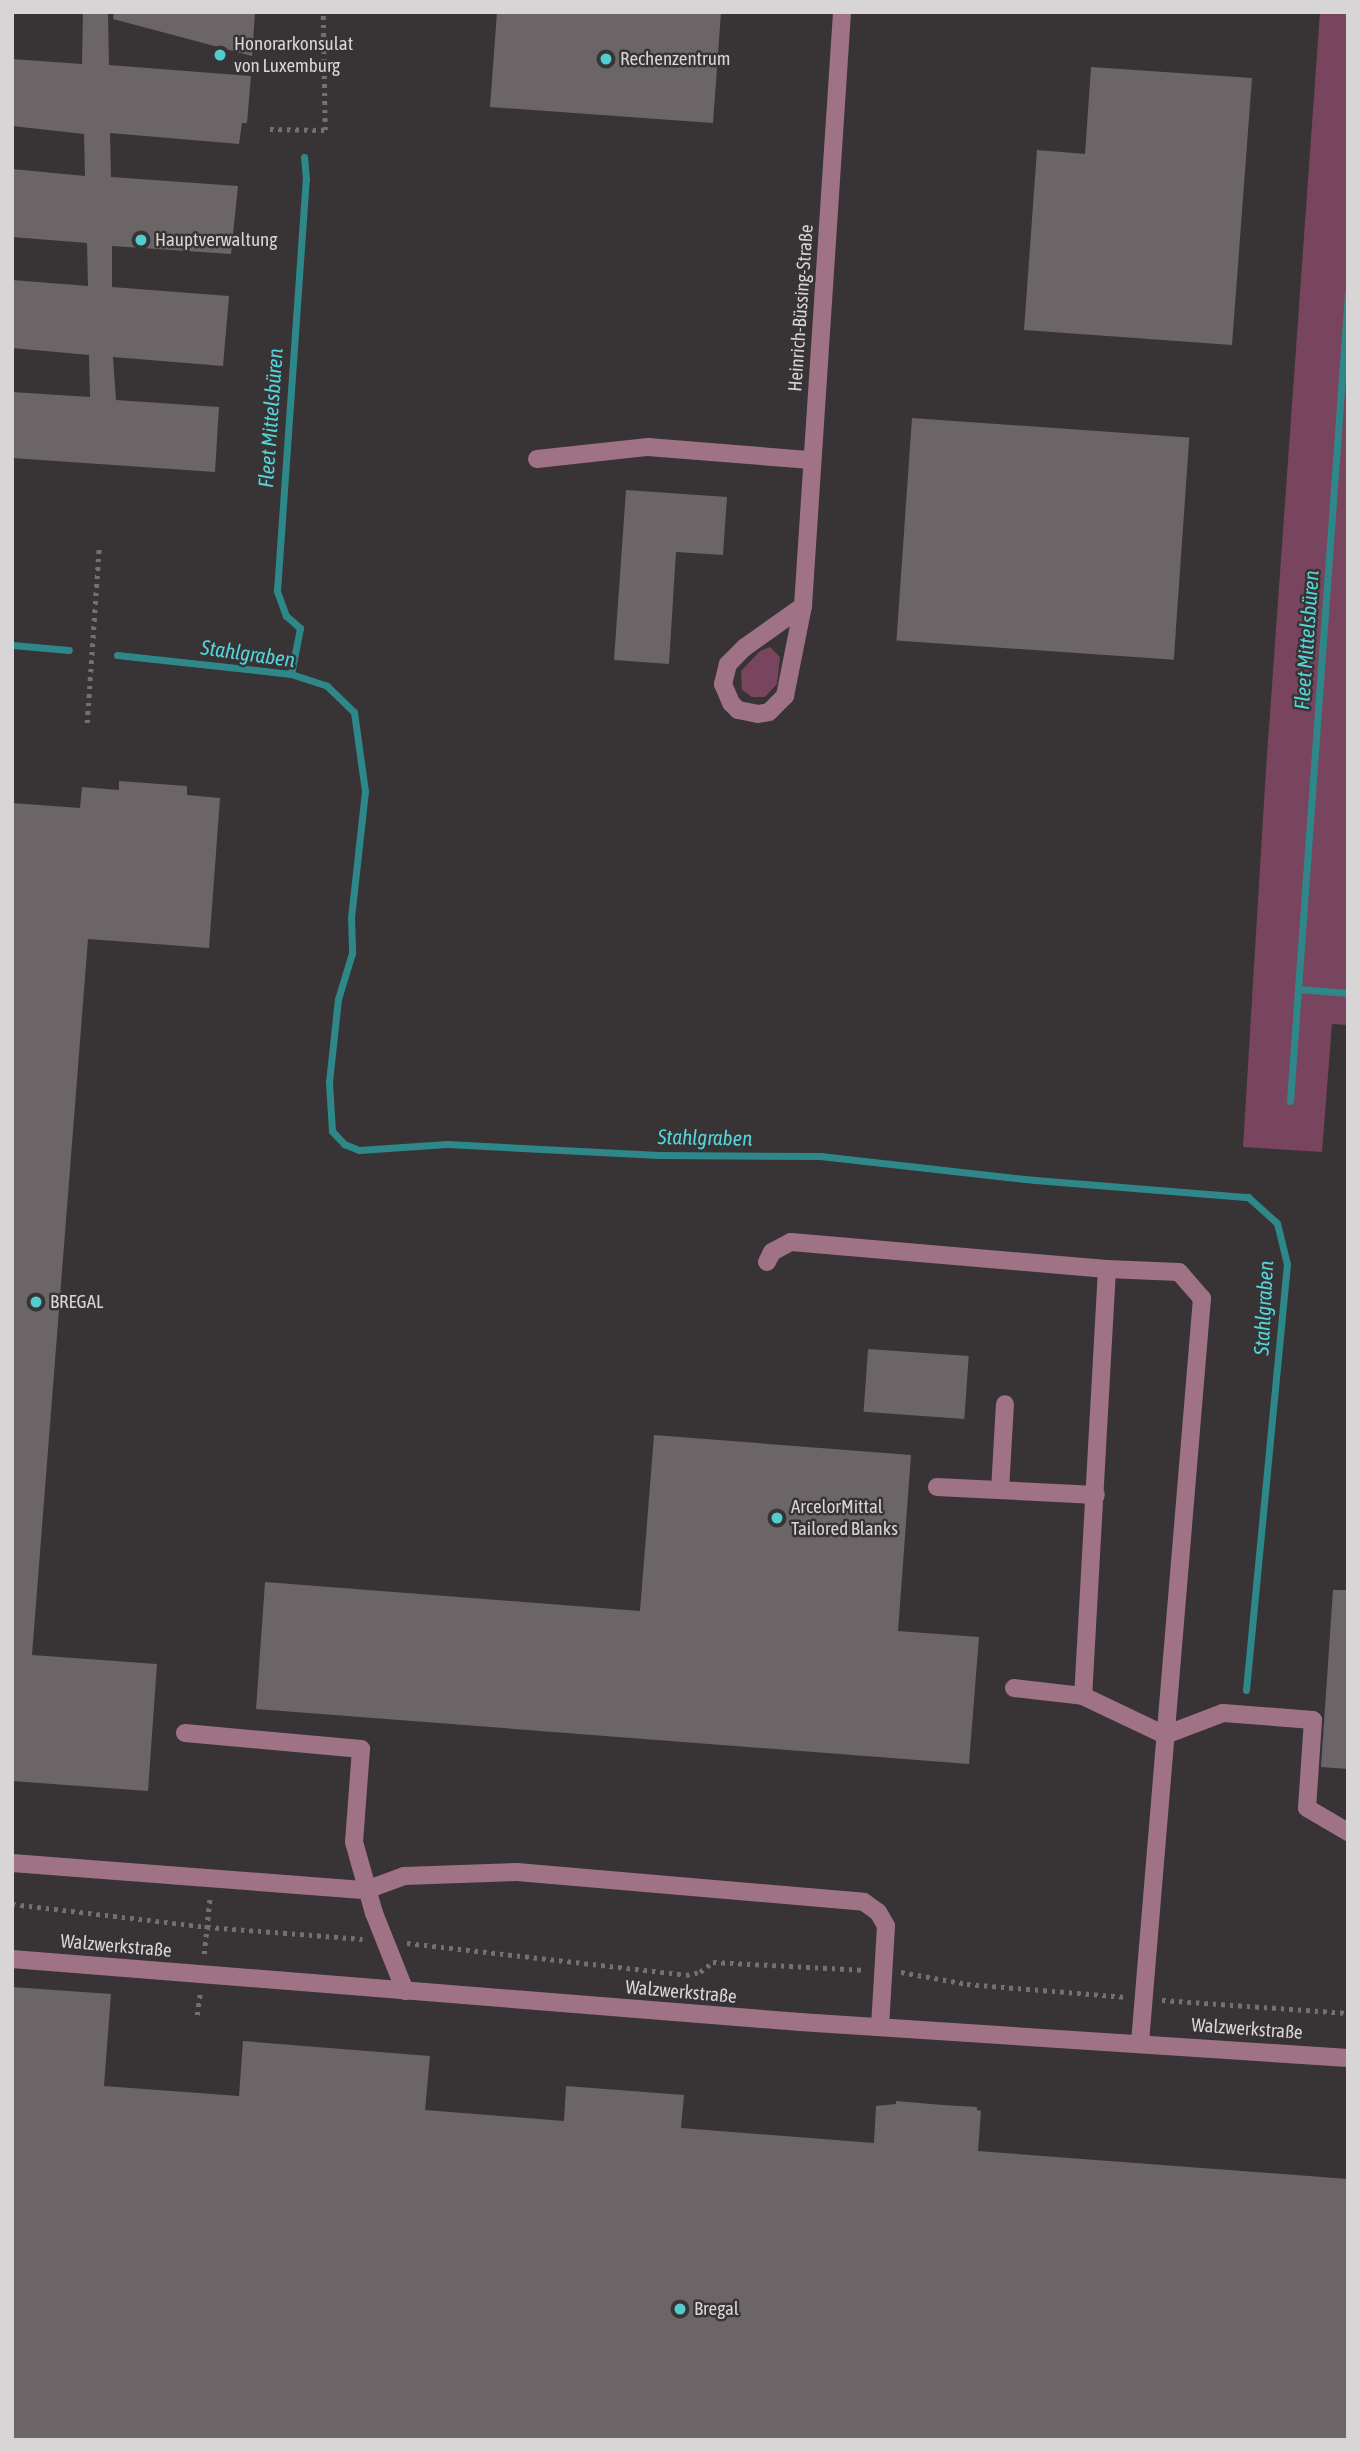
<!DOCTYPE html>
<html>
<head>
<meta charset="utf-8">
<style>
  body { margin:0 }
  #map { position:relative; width:1360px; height:2452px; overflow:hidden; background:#383335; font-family:"Asap Condensed",sans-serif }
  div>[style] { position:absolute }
  .green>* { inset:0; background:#79445d }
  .stream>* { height:7px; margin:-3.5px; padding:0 3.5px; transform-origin:3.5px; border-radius:3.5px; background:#2e888a }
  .building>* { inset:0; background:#6b6567; transform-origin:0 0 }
  .path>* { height:4.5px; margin-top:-2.25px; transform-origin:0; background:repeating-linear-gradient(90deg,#746f71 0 3.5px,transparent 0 8.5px) }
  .minor>* { height:18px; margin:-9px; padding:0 9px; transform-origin:9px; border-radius:9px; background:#a07286 }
  .dots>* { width:19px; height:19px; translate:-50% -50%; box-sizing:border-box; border:4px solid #383335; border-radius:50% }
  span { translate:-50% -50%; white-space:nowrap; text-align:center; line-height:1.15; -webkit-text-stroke:5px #383335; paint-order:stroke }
  .poi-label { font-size:19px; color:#d8d5d6 }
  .left { translate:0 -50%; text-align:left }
  .street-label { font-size:19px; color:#d8d5d6 }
  .water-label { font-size:21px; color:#53d6d9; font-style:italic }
  .frame { position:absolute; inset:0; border:14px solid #d8d5d6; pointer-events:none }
</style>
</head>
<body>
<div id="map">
  <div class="green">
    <div style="clip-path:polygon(1320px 12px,1348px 12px,1348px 1025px,1332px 1024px,1322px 1152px,1243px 1147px,1266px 769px)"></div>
    <div style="clip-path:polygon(770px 647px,780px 657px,777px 684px,765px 697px,752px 697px,742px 690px,741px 671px,760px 651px)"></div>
  </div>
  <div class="stream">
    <div style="left:1348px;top:293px;width:698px;rotate:94.11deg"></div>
    <div style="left:1298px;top:989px;width:50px;rotate:4.6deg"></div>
    <div style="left:12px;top:645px;width:57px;rotate:5deg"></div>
    <div style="left:117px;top:655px;width:175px;rotate:6.2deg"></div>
    <div style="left:291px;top:674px;width:38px;rotate:18deg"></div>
    <div style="left:327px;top:686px;width:37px;rotate:44deg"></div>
    <div style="left:354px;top:712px;width:80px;rotate:82.1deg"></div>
    <div style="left:365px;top:791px;width:128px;rotate:96.3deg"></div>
    <div style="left:351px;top:918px;width:35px;rotate:88deg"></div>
    <div style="left:352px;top:953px;width:48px;rotate:106.9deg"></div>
    <div style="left:338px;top:999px;width:83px;rotate:96.2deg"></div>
    <div style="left:329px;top:1082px;width:49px;rotate:86.5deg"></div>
    <div style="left:332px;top:1131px;width:18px;rotate:47deg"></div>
    <div style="left:344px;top:1144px;width:16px;rotate:22deg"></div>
    <div style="left:359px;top:1150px;width:88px;rotate:-3.9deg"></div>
    <div style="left:447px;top:1144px;width:212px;rotate:3deg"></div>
    <div style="left:659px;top:1155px;width:161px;rotate:0.4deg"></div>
    <div style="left:820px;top:1156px;width:216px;rotate:6.4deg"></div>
    <div style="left:1035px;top:1180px;width:214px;rotate:4.6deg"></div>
    <div style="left:1248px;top:1197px;width:39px;rotate:42deg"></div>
    <div style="left:1277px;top:1223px;width:42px;rotate:76.3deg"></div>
    <div style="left:1287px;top:1264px;width:428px;rotate:95.5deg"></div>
    <div style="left:291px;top:674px;width:47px;rotate:-78.9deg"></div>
    <div style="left:300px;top:628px;width:18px;rotate:-139deg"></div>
    <div style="left:286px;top:616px;width:27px;rotate:-110deg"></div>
    <div style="left:277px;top:591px;width:413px;rotate:-86deg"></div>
    <div style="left:306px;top:179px;width:22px;rotate:-95deg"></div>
    <div style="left:1290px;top:1101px;width:112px;rotate:-85.9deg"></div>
  </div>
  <div class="building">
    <div style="clip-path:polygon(83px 12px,108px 12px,109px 65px,251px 76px,247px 123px,242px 123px,239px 144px,110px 133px,111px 177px,238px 186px,231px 254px,112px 246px,112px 287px,229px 296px,223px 366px,113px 357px,116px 400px,219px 407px,215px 472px,12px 458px,12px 392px,90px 397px,89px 355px,12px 348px,12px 280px,88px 286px,87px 243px,12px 237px,12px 169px,85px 176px,84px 134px,12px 126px,12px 59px,82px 64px)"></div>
    <div style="clip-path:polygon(114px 12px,255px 12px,252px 56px,113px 19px)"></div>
    <div style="clip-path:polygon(497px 12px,721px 12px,713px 123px,490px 107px)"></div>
    <div style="clip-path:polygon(1091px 67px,1252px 78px,1232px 345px,1024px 330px,1037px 150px,1085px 154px)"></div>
    <div style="left:912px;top:418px;width:278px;height:223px;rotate:4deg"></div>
    <div style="clip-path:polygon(626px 490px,727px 497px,723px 555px,676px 552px,669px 664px,614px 660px)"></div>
    <div style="clip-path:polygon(119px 781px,187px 786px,187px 795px,220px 798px,209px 948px,88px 939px,32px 1655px,157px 1664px,148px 1791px,12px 1781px,12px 803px,80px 808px,82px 787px,119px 790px)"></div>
    <div style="left:868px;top:1349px;width:101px;height:63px;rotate:4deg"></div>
    <div style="clip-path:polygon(654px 1435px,911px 1455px,898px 1631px,979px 1637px,969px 1764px,256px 1709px,265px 1582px,640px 1611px)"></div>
    <div style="clip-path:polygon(1333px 1590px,1348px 1590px,1348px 1769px,1321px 1767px)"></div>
    <div style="clip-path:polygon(12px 1987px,111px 1994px,104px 2086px,239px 2096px,243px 2041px,430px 2056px,425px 2110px,564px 2121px,566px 2086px,684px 2095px,681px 2128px,874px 2143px,876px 2106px,896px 2104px,896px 2101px,943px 2105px,977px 2107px,977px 2110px,981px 2111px,978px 2151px,1348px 2179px,1348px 2440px,12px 2440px)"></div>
  </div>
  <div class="path">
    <div style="left:270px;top:129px;width:55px;rotate:1deg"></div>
    <div style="left:325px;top:130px;width:118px;rotate:-91deg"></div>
    <div style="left:87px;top:723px;width:178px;rotate:-86.1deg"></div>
    <div style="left:12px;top:1904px;width:196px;rotate:6.7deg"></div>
    <div style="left:207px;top:1927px;width:156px;rotate:4.4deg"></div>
    <div style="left:407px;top:1943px;width:281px;rotate:6.5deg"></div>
    <div style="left:686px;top:1975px;width:14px;rotate:-12deg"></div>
    <div style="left:700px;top:1972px;width:16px;rotate:-38deg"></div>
    <div style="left:713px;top:1962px;width:152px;rotate:3deg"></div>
    <div style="left:204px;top:1954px;width:58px;rotate:-84.1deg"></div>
    <div style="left:901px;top:1972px;width:67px;rotate:10.3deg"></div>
    <div style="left:967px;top:1984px;width:160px;rotate:4.7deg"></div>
    <div style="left:1162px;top:2000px;width:186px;rotate:4deg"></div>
    <div style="left:197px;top:2015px;width:21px;rotate:-82deg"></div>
  </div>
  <div class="minor">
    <div style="left:537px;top:459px;width:112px;rotate:-6.2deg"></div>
    <div style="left:648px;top:447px;width:164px;rotate:4.6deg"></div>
    <div style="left:803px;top:606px;width:72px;rotate:144.6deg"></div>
    <div style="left:744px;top:648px;width:23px;rotate:135deg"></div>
    <div style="left:728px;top:664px;width:21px;rotate:104deg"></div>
    <div style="left:723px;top:684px;width:21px;rotate:67deg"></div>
    <div style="left:731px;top:703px;width:10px;rotate:45deg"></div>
    <div style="left:738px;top:710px;width:20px;rotate:11deg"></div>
    <div style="left:758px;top:714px;width:11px;rotate:-10deg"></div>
    <div style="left:769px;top:712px;width:23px;rotate:-45deg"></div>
    <div style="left:785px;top:696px;width:92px;rotate:-78.7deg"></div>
    <div style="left:803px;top:606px;width:595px;rotate:-86.24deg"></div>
    <div style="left:767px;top:1262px;width:11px;rotate:-63deg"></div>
    <div style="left:772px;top:1252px;width:21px;rotate:-28deg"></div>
    <div style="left:791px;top:1242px;width:317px;rotate:4.9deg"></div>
    <div style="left:1107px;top:1269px;width:72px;rotate:2.4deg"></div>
    <div style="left:1179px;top:1272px;width:35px;rotate:49deg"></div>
    <div style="left:1202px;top:1298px;width:747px;rotate:94.76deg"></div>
    <div style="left:1107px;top:1269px;width:428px;rotate:93.2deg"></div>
    <div style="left:1083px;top:1696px;width:91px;rotate:25.4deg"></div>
    <div style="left:1165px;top:1735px;width:62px;rotate:-20.8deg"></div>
    <div style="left:1223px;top:1713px;width:90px;rotate:4.4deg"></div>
    <div style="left:1313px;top:1720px;width:88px;rotate:93.9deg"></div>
    <div style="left:1307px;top:1808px;width:48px;rotate:30.3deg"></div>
    <div style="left:937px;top:1487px;width:159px;rotate:2.9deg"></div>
    <div style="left:1000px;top:1490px;width:86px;rotate:-86.7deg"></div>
    <div style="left:1014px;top:1688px;width:69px;rotate:6.6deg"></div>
    <div style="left:185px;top:1733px;width:177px;rotate:5.2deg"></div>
    <div style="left:361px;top:1749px;width:93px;rotate:94.3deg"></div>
    <div style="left:354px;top:1842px;width:74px;rotate:74.3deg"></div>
    <div style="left:374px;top:1913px;width:84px;rotate:68.3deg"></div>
    <div style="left:12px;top:1863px;width:355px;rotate:4.4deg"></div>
    <div style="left:366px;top:1890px;width:40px;rotate:-20.2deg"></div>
    <div style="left:404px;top:1876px;width:113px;rotate:-2deg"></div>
    <div style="left:517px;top:1872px;width:348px;rotate:4.9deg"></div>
    <div style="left:864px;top:1902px;width:17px;rotate:36deg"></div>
    <div style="left:878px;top:1912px;width:16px;rotate:60deg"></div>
    <div style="left:886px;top:1926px;width:101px;rotate:93.4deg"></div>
    <div style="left:12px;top:1959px;width:791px;rotate:4.57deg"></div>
    <div style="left:800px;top:2022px;width:549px;rotate:3.76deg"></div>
  </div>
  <div class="dots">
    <div style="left:220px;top:55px;background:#52cdcf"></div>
    <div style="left:606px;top:59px;background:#52cdcf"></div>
    <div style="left:141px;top:240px;background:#52cdcf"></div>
    <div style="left:36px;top:1302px;background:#52cdcf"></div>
    <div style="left:777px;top:1518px;background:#52cdcf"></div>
    <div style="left:680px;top:2309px;background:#52cdcf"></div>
  </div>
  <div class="poi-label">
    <span class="left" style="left:234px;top:55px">Honorarkonsulat<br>von Luxemburg</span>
    <span class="left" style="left:620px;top:59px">Rechenzentrum</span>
    <span class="left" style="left:155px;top:240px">Hauptverwaltung</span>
    <span class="left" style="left:50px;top:1302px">BREGAL</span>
    <span class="left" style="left:791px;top:1518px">ArcelorMittal<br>Tailored Blanks</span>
    <span class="left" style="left:694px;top:2309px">Bregal</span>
  </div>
  <div class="street-label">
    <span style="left:801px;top:308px;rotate:-86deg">Heinrich-Büssing-Straße</span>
    <span style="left:116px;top:1946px;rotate:5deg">Walzwerkstraße</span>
    <span style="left:681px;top:1992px;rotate:5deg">Walzwerkstraße</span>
    <span style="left:1247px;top:2029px;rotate:4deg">Walzwerkstraße</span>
  </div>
  <div class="water-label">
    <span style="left:270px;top:418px;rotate:-86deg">Fleet Mittelsbüren</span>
    <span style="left:1306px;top:640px;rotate:-86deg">Fleet Mittelsbüren</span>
    <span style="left:248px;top:653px;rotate:8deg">Stahlgraben</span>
    <span style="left:705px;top:1137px;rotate:1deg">Stahlgraben</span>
    <span style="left:1263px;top:1308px;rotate:-87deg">Stahlgraben</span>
  </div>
  <div class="frame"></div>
</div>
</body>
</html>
